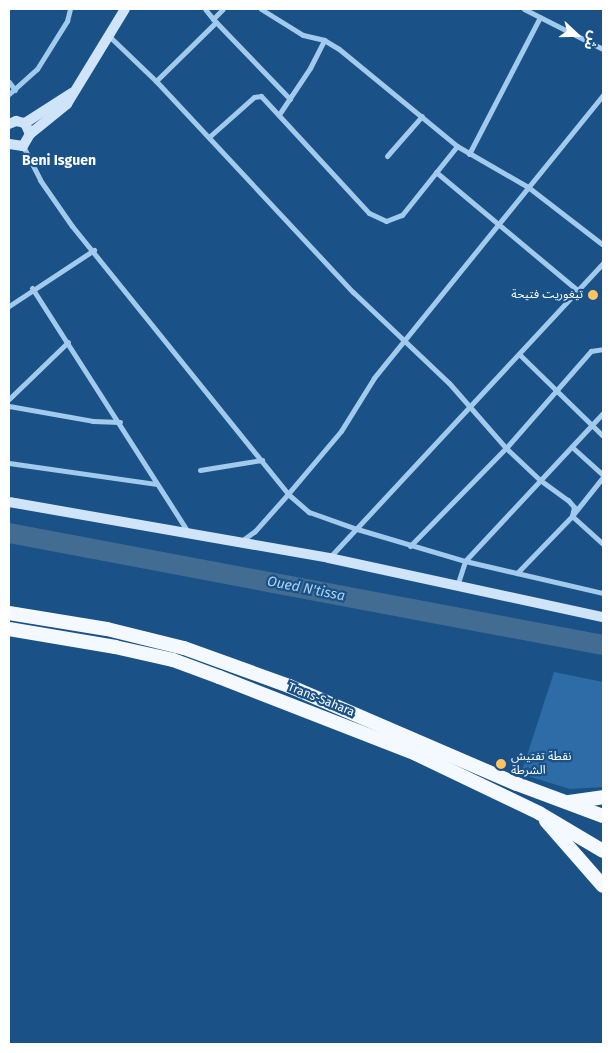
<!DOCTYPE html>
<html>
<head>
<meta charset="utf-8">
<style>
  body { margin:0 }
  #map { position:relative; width:612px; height:1053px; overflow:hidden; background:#1a5288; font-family:"Fira Sans","Noto Sans Arabic",sans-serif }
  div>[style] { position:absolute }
  .green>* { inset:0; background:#2d6ca6 }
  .river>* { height:20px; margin:-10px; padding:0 10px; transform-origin:10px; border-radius:10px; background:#436c93 }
  .minor>* { height:5px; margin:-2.5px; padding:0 2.5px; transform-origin:2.5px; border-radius:2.5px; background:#a2caed }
  .secondary>* { height:10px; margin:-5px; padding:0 5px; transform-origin:5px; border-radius:5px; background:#cfe4f9 }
  .trunk>* { height:14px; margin:-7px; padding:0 7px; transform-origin:7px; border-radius:7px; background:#f4f9ff }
  .dots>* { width:14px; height:14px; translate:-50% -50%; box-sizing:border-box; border:2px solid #1a5288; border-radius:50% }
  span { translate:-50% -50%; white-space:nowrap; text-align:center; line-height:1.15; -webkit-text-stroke:4.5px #1a5288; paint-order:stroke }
  .poi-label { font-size:12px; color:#fff }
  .right { translate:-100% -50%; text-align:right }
  .left { translate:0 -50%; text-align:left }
  .street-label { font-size:12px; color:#fff }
  .neighbourhood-label { font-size:14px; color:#fff; font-weight:700 }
  .water-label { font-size:14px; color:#aed3f4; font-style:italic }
  .frame { position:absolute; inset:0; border:10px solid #fff; pointer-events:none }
  .north { position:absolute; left:552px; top:10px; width:50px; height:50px; -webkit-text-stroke:4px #1a5288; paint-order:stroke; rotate:111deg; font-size:14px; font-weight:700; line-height:20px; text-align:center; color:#fff }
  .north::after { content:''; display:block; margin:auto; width:18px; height:22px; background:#fff; clip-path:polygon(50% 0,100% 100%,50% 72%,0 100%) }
</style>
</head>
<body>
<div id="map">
  <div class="green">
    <div style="clip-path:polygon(554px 672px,603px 682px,603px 787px,570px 789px,521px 774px)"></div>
  </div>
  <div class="river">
    <div style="left:9px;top:533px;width:604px;rotate:10.68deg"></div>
  </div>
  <div class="minor">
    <div style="left:205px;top:9px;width:13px;rotate:51deg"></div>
    <div style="left:213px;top:19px;width:14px;rotate:-45deg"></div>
    <div style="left:261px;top:9px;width:49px;rotate:31.8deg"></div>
    <div style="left:303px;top:35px;width:22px;rotate:13deg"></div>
    <div style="left:324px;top:40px;width:17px;rotate:31deg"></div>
    <div style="left:339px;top:49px;width:153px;rotate:39.4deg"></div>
    <div style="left:457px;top:146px;width:82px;rotate:30deg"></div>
    <div style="left:528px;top:187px;width:95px;rotate:37.7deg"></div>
    <div style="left:524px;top:9px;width:89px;rotate:26.9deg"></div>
    <div style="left:213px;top:19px;width:111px;rotate:46.1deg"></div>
    <div style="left:109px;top:36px;width:65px;rotate:43.8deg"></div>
    <div style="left:156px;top:81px;width:289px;rotate:47deg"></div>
    <div style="left:353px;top:292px;width:132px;rotate:43.5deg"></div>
    <div style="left:449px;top:383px;width:86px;rotate:48.8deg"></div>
    <div style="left:506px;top:448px;width:47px;rotate:43.3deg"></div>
    <div style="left:540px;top:480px;width:34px;rotate:36deg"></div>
    <div style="left:568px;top:500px;width:9px;rotate:49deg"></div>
    <div style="left:574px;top:507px;width:9px;rotate:103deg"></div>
    <div style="left:572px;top:516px;width:42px;rotate:42.1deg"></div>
    <div style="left:156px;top:81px;width:84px;rotate:-44.5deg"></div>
    <div style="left:9px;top:82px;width:10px;rotate:53deg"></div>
    <div style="left:9px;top:94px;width:38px;rotate:-42deg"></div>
    <div style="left:37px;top:69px;width:57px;rotate:-58deg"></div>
    <div style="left:67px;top:21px;width:12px;rotate:-76deg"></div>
    <div style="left:603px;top:95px;width:364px;rotate:129deg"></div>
    <div style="left:374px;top:378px;width:62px;rotate:121.9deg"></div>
    <div style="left:341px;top:431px;width:82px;rotate:130.1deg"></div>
    <div style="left:288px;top:494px;width:28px;rotate:41deg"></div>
    <div style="left:309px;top:512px;width:51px;rotate:19.5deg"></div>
    <div style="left:357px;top:529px;width:113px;rotate:16.5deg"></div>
    <div style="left:465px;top:561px;width:142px;rotate:13.1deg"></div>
    <div style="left:280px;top:113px;width:54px;rotate:-56.3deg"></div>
    <div style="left:310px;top:68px;width:31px;rotate:-63deg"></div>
    <div style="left:209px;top:137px;width:60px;rotate:-41.6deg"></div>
    <div style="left:254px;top:97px;width:7px;rotate:-8deg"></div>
    <div style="left:261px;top:96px;width:159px;rotate:47.3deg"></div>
    <div style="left:369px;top:213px;width:19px;rotate:25deg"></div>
    <div style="left:386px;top:221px;width:17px;rotate:-21deg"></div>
    <div style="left:402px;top:215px;width:88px;rotate:-51.4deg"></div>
    <div style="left:23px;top:146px;width:38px;rotate:63deg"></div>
    <div style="left:40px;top:180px;width:56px;rotate:55.2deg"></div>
    <div style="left:72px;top:226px;width:344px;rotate:51.1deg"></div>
    <div style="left:288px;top:494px;width:50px;rotate:131.7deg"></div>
    <div style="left:255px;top:531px;width:17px;rotate:144deg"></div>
    <div style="left:469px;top:154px;width:154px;rotate:-62.6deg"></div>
    <div style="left:387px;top:156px;width:53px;rotate:-48.8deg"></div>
    <div style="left:436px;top:172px;width:184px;rotate:39.9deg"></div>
    <div style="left:32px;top:288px;width:290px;rotate:57.4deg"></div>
    <div style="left:9px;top:306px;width:102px;rotate:-33.4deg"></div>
    <div style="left:519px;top:354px;width:117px;rotate:44.3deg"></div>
    <div style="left:9px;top:399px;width:82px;rotate:-44deg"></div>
    <div style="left:9px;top:406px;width:85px;rotate:10.1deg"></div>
    <div style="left:93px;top:421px;width:27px;rotate:2deg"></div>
    <div style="left:572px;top:447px;width:42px;rotate:42.1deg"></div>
    <div style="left:9px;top:463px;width:148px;rotate:8.1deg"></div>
    <div style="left:200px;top:470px;width:63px;rotate:-9.2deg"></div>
    <div style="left:410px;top:546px;width:137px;rotate:-45.6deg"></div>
    <div style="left:506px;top:448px;width:129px;rotate:-48.8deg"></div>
    <div style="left:591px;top:351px;width:12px;rotate:-9deg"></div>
    <div style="left:329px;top:558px;width:403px;rotate:-47.1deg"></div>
    <div style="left:517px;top:573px;width:79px;rotate:-46deg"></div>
    <div style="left:572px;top:516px;width:50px;rotate:-51.5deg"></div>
    <div style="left:457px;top:586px;width:26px;rotate:-72deg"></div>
    <div style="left:465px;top:561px;width:202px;rotate:-47deg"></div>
  </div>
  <div class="secondary">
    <div style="left:25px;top:123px;width:56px;rotate:-32.6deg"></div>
    <div style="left:9px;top:124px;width:8px;rotate:-23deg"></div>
    <div style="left:16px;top:121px;width:9px;rotate:13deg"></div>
    <div style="left:25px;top:123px;width:12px;rotate:66deg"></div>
    <div style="left:30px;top:134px;width:14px;rotate:120deg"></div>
    <div style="left:23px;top:146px;width:14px;rotate:-172deg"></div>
    <div style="left:30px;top:134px;width:48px;rotate:-39deg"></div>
    <div style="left:67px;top:104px;width:111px;rotate:-58.6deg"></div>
    <div style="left:9px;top:502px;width:325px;rotate:9.9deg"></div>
    <div style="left:329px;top:558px;width:280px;rotate:12.2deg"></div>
  </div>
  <div class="trunk">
    <div style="left:9px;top:613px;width:99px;rotate:9.3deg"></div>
    <div style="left:107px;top:629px;width:79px;rotate:13.9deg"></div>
    <div style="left:184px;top:648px;width:112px;rotate:19.9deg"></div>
    <div style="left:289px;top:686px;width:248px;rotate:23.3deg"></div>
    <div style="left:517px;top:784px;width:92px;rotate:20.4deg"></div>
    <div style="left:9px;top:629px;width:108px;rotate:9.6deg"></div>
    <div style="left:115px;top:647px;width:59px;rotate:12.6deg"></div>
    <div style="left:173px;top:660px;width:49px;rotate:20.3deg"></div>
    <div style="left:219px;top:677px;width:212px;rotate:21.3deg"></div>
    <div style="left:416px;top:754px;width:136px;rotate:25.6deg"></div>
    <div style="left:539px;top:813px;width:74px;rotate:30.7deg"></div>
    <div style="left:569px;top:802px;width:34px;rotate:-8deg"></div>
    <div style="left:546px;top:821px;width:86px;rotate:48.8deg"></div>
  </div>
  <div class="dots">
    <div style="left:593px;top:295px;background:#ffc45e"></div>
    <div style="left:501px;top:764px;background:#ffc45e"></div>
  </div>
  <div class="poi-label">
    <span class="right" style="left:583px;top:295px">تيغوريت فتيحة</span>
    <span class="left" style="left:511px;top:764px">نقطة تفتيش<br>الشرطة</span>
  </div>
  <div class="street-label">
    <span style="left:321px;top:700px;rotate:22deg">Trans-Sahara</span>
  </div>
  <div class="neighbourhood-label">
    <span style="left:59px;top:161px">Beni Isguen</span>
  </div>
  <div class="water-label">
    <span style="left:306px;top:589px;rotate:11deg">Oued N'tissa</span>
  </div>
  <div class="frame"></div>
  <div class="north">ش</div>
</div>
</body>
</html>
